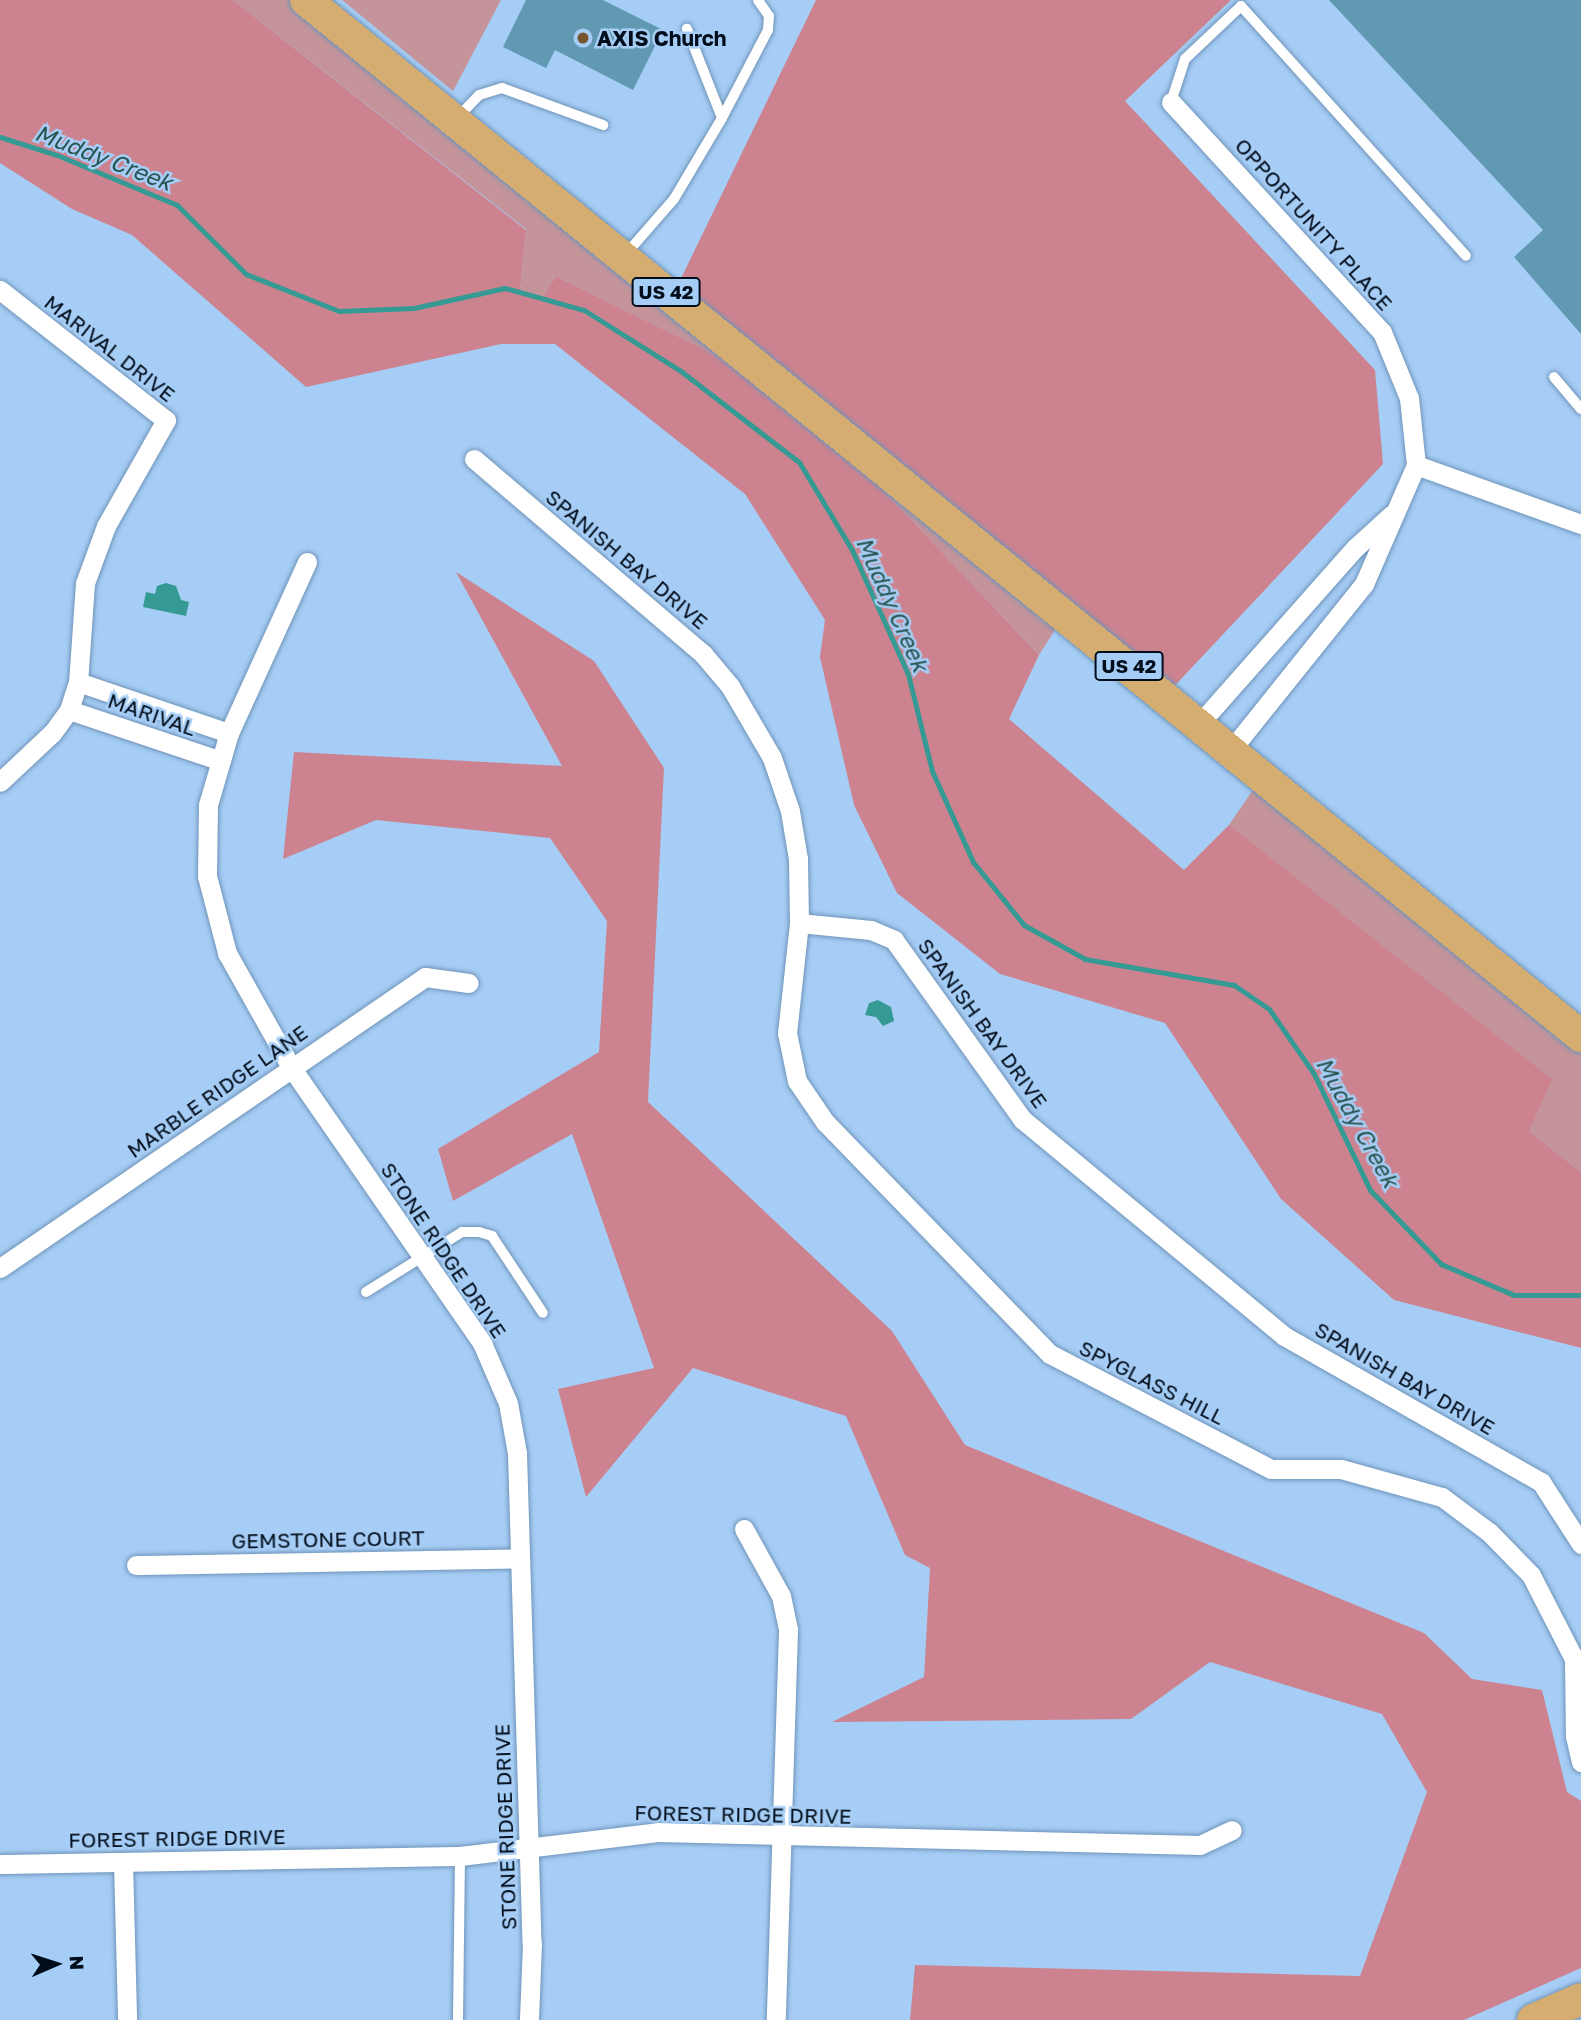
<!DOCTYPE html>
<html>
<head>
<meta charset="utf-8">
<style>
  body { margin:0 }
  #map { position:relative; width:1581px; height:2020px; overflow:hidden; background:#a6cdf5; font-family:"Golos Text",sans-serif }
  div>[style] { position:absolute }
  .green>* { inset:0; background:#c4949a }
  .forest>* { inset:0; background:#cd838f }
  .water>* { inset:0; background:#349a93 }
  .stream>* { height:5px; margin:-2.5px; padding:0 2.5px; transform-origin:2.5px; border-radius:2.5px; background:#349a93 }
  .building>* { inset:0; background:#6198b2 }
  .roads { filter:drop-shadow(0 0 2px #6f94b9) drop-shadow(0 0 2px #6f94b9) }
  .service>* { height:10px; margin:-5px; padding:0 5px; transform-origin:5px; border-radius:5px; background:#fff }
  .minor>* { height:19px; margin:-9.5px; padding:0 9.5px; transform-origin:9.5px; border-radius:9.5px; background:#fff }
  .primary>* { height:32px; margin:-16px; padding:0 16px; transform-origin:16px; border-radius:16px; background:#d6ad70 }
  .dots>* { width:19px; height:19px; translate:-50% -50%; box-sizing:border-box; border:4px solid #a6cdf5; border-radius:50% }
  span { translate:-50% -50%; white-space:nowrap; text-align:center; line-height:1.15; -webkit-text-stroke:5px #a6cdf5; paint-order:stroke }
  .shield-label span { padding:2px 5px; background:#a6cdf5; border:2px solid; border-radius:5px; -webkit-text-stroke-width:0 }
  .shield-label { font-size:19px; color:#020d1b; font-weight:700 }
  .poi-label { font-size:21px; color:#020d1b; font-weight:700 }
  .left { translate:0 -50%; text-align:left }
  .street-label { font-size:21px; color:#020d1b }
  .water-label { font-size:23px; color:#285451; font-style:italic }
  .north { position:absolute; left:21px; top:1929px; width:70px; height:70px; -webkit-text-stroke:5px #a6cdf5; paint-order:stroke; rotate:87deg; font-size:19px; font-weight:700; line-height:28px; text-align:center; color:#020d1b }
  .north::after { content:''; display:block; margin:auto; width:24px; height:32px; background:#020d1b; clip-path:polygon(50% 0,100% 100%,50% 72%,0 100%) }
</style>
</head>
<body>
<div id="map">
  <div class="green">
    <div style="clip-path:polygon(233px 0,306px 0,1065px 614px,1039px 655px,792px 394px,556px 276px,543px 299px,520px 292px,526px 229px)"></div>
    <div style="clip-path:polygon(342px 0,501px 0,453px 91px)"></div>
    <div style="clip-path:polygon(1263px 775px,1581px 1036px,1581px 1172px,1529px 1131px,1229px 825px)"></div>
  </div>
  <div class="forest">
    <div style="clip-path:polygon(0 0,233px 0,526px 230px,520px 292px,543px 298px,556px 276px,789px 392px,672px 297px,816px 0,1231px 0,1125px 101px,1375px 370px,1383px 464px,1166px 695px,796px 398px,1039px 655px,1009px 719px,1184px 870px,1229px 825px,1552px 1079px,1529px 1131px,1581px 1172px,1581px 1348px,1394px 1300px,1281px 1199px,1165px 1023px,1000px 974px,897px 893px,854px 805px,820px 657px,825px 620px,745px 494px,555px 344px,501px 344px,306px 387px,132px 235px,72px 209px,0 163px)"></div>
    <div style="clip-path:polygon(456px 572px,594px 661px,664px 768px,648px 1102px,892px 1331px,965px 1445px,1424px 1633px,1472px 1679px,1542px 1690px,1567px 1792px,1581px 1801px,1581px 1968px,1464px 2020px,910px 2020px,915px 1965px,1360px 1976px,1427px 1792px,1382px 1714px,1210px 1662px,1131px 1719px,832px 1722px,924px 1677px,930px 1568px,905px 1555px,846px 1416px,693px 1368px,586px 1497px,558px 1389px,654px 1368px,572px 1134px,453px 1201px,438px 1149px,599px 1052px,607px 921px,550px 838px,376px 820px,283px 859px,294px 752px,562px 766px)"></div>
  </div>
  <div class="water">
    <div style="clip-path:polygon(166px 583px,176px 586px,181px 600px,189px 602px,186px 616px,143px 607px,146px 592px,155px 594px,157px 586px)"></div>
    <div style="clip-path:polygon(878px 1000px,891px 1007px,894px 1021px,883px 1026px,876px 1017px,865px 1015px,869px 1003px)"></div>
  </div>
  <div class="stream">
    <div style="left:0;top:137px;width:60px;rotate:17.5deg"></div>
    <div style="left:57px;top:155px;width:130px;rotate:22.6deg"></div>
    <div style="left:177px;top:205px;width:98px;rotate:45deg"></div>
    <div style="left:246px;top:274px;width:100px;rotate:21.7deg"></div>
    <div style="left:339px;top:311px;width:75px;rotate:-2.3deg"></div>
    <div style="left:414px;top:308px;width:93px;rotate:-12.4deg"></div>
    <div style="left:505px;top:288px;width:82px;rotate:15.6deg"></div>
    <div style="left:584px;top:310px;width:116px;rotate:32.3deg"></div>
    <div style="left:682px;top:372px;width:148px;rotate:37.6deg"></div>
    <div style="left:799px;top:462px;width:103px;rotate:58.9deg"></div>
    <div style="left:852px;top:550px;width:136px;rotate:65.7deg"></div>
    <div style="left:908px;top:674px;width:100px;rotate:76.1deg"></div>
    <div style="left:932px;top:771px;width:100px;rotate:65.7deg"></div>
    <div style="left:973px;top:862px;width:81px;rotate:51deg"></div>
    <div style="left:1024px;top:925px;width:70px;rotate:29.1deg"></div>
    <div style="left:1085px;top:959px;width:151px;rotate:9.9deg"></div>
    <div style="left:1234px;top:985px;width:42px;rotate:34.4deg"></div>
    <div style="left:1269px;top:1009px;width:79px;rotate:55.3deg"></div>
    <div style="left:1314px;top:1074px;width:129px;rotate:64.2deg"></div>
    <div style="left:1370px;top:1190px;width:103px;rotate:46.2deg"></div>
    <div style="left:1441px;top:1264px;width:79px;rotate:23deg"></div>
    <div style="left:1514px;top:1295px;width:67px"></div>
  </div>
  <div class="building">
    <div style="clip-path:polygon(526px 0,603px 0,663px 30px,633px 90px,555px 50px,546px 68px,503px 47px)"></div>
    <div style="clip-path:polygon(1329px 0,1581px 0,1581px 334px,1514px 257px,1543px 230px)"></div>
  </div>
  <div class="roads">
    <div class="service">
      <div style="left:1171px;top:102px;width:45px;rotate:-72deg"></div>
      <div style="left:1185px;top:59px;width:77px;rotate:-43.4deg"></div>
      <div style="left:1241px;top:6px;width:336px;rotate:48deg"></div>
      <div style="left:457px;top:118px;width:32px;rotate:-46deg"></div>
      <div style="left:479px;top:95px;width:24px;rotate:-17deg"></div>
      <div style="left:502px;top:88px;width:108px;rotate:20.1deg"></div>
      <div style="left:722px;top:118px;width:99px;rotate:-62.4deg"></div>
      <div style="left:768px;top:30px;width:14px;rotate:-86deg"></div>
      <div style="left:769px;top:16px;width:19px;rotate:-125deg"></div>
      <div style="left:626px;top:254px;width:73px;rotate:-48.9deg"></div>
      <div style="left:674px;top:199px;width:94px;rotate:-59.3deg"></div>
      <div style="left:722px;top:118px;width:96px;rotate:-111.5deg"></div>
      <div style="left:1554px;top:377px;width:42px;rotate:49.8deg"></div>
      <div style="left:366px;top:1292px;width:113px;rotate:-32deg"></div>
      <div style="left:462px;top:1232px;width:17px"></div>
      <div style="left:479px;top:1232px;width:14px;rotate:17deg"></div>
      <div style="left:492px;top:1236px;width:92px;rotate:56.5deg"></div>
      <div style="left:458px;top:2020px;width:164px;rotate:-89.3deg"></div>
    </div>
    <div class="minor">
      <div style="left:1171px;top:102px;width:312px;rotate:47.5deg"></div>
      <div style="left:1382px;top:332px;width:71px;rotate:67.8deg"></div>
      <div style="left:1409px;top:398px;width:67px;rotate:84deg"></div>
      <div style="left:1416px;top:465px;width:130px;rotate:113.6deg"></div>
      <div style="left:1364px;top:584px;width:211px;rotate:128.7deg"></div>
      <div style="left:0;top:290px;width:211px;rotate:38.1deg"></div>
      <div style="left:166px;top:420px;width:122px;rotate:119.5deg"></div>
      <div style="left:106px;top:526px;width:61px;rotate:110.2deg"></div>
      <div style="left:85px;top:583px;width:99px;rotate:94deg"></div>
      <div style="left:78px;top:682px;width:29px;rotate:108deg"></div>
      <div style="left:69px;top:710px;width:29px;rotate:126deg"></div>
      <div style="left:52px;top:733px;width:71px;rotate:136.7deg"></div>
      <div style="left:474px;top:459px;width:301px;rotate:40.4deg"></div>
      <div style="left:703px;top:654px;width:42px;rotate:49.8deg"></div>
      <div style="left:730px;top:686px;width:83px;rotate:59.7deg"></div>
      <div style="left:772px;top:758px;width:56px;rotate:71.2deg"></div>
      <div style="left:790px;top:811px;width:49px;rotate:80.5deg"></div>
      <div style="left:798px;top:859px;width:64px;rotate:89.1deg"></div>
      <div style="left:799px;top:923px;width:111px;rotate:96.2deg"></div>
      <div style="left:787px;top:1033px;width:49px;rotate:78.2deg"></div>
      <div style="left:797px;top:1081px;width:50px;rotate:55.7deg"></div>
      <div style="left:825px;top:1122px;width:323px;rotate:45.9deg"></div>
      <div style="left:1050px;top:1354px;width:249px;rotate:27.5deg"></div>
      <div style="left:1271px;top:1469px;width:70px"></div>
      <div style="left:1341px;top:1469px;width:105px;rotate:15.5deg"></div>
      <div style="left:1442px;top:1497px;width:59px;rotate:36.7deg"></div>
      <div style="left:1489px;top:1532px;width:60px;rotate:45.7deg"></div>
      <div style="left:1531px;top:1575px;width:94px;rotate:62.9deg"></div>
      <div style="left:1574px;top:1659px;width:77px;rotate:89.3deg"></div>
      <div style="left:1575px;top:1736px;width:27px;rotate:77deg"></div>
      <div style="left:1416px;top:465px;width:175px;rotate:19.7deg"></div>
      <div style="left:307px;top:562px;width:188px;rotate:114.5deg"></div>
      <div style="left:229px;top:733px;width:75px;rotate:106.3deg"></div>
      <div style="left:208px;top:805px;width:71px;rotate:90.8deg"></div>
      <div style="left:207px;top:876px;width:80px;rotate:75.4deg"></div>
      <div style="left:227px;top:953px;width:131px;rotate:60.7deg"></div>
      <div style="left:291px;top:1067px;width:336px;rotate:55.3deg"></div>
      <div style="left:482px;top:1343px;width:65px;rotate:66.6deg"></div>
      <div style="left:508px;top:1403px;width:51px;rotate:79.8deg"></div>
      <div style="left:517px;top:1453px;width:491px;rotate:88.3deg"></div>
      <div style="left:532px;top:1944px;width:76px;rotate:92.3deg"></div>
      <div style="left:78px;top:682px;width:159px;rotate:18.7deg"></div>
      <div style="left:69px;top:710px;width:160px;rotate:18.5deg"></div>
      <div style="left:1200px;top:723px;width:234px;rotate:-48.5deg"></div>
      <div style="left:1355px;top:548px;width:49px;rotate:-42.5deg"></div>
      <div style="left:799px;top:923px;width:72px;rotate:5.6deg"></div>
      <div style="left:871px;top:930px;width:25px;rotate:23deg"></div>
      <div style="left:894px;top:940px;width:221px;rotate:54.4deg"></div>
      <div style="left:1023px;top:1120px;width:339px;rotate:39.6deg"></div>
      <div style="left:1284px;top:1336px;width:296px;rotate:29.6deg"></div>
      <div style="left:1541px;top:1482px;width:74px;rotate:57.2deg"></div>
      <div style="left:0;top:1268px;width:515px;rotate:-34.4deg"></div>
      <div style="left:425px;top:977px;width:44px;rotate:7.8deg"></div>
      <div style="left:744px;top:1529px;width:77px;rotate:61.1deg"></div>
      <div style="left:781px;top:1596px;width:35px;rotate:78deg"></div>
      <div style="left:788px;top:1630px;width:390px;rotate:91.8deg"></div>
      <div style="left:136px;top:1565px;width:384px;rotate:-1deg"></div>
      <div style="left:123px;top:1862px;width:158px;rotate:88.5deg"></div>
      <div style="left:0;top:1864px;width:460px;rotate:-1deg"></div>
      <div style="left:460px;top:1856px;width:199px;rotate:-6.9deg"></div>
      <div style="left:658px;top:1832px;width:542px;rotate:1.37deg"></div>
      <div style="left:1200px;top:1845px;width:35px;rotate:-25deg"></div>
    </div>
    <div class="primary">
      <div style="left:306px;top:0;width:1643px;rotate:39.1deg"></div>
      <div style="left:1533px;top:2020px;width:52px;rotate:-23.6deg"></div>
    </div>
  </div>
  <div class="dots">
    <div style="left:583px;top:38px;background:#77552d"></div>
  </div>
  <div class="shield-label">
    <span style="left:666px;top:292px">US 42</span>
    <span style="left:1129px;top:666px">US 42</span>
  </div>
  <div class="poi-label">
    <span class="left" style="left:597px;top:38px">AXIS Church</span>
  </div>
  <div class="street-label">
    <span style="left:1314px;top:224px;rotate:48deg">OPPORTUNITY PLACE</span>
    <span style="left:110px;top:348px;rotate:38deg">MARIVAL DRIVE</span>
    <span style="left:627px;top:559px;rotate:40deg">SPANISH BAY DRIVE</span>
    <span style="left:152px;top:714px;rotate:19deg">MARIVAL</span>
    <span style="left:983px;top:1023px;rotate:54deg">SPANISH BAY DRIVE</span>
    <span style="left:217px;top:1091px;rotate:-35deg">MARBLE RIDGE LANE</span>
    <span style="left:444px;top:1250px;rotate:56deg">STONE RIDGE DRIVE</span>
    <span style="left:1405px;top:1378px;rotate:30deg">SPANISH BAY DRIVE</span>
    <span style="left:1152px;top:1382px;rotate:27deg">SPYGLASS HILL</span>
    <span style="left:328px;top:1539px;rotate:-1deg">GEMSTONE COURT</span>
    <span style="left:743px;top:1814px;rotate:1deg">FOREST RIDGE DRIVE</span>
    <span style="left:505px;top:1827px;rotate:-92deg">STONE RIDGE DRIVE</span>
    <span style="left:177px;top:1838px;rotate:-1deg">FOREST RIDGE DRIVE</span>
  </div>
  <div class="water-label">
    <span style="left:104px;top:157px;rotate:21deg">Muddy Creek</span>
    <span style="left:893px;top:604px;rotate:66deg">Muddy Creek</span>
    <span style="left:1358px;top:1122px;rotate:61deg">Muddy Creek</span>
  </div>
  <div class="north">N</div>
</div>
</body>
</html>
